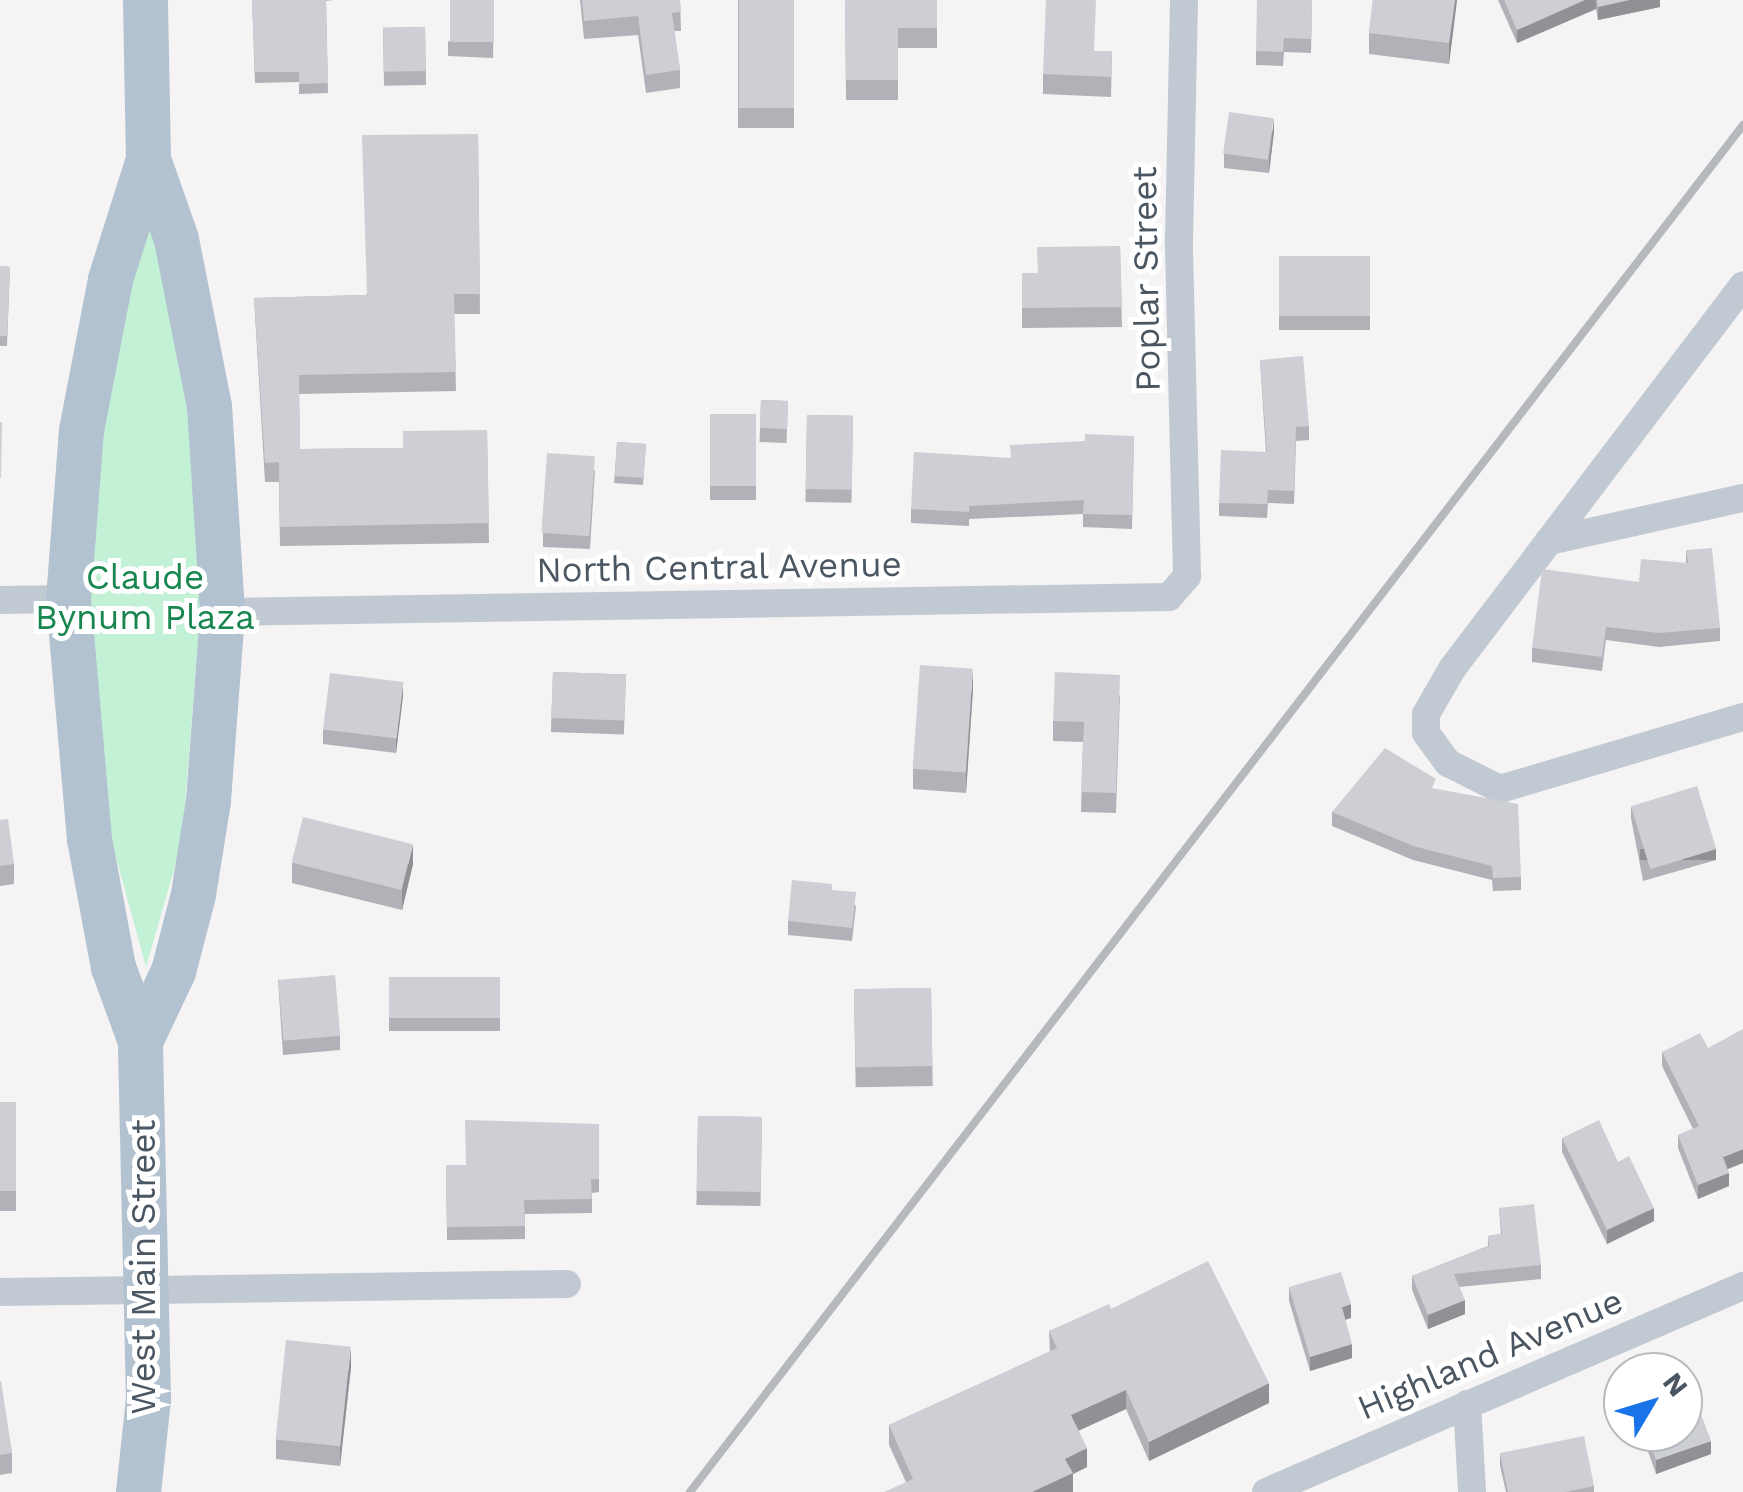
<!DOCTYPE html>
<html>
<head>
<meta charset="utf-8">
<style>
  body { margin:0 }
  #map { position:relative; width:1743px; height:1492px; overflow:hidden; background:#f5f3f3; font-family:"Work Sans",sans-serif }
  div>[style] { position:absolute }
  .green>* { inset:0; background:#c3f1d5 }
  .street>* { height:28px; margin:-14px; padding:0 14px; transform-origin:14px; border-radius:14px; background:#c1cad2 }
  .primary>* { height:45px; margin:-22.5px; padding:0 22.5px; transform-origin:22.5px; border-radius:22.5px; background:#b3c2d1 }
  .rail>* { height:8px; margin:-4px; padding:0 4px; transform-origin:4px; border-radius:4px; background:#b5b8bd }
  .wall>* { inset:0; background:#b0b2b7; transform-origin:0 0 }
  .shaded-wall>* { inset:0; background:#909195; transform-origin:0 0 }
  .building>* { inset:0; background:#cdcfd5; transform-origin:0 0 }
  span { translate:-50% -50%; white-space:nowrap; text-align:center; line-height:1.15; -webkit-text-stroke:10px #fff; paint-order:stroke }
  .street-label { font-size:35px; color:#4a5661 }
  .park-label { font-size:35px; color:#17864f }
  .north { position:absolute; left:1603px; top:1352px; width:100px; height:100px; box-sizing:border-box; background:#fff; border:2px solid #b7bbc0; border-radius:50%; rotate:52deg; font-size:28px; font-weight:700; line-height:40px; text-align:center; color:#4a5661 }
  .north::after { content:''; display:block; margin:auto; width:35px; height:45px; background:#1a73e8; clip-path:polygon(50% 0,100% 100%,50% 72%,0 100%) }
</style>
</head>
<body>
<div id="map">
  <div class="green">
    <div style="clip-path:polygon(151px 228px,180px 359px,199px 489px,203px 577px,182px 842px,146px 967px,111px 839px,90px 657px,89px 511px,114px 364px,144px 231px)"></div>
  </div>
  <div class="street">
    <div style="left:1743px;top:498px;width:199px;rotate:167.5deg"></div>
    <div style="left:1549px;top:541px;width:161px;rotate:127.2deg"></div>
    <div style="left:1452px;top:669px;width:52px;rotate:120deg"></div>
    <div style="left:1426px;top:714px;width:19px;rotate:90deg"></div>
    <div style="left:1426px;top:733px;width:37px;rotate:54deg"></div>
    <div style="left:1448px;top:763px;width:58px;rotate:26.6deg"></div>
    <div style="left:1500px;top:789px;width:253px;rotate:-16.5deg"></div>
    <div style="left:1549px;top:541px;width:321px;rotate:-52.8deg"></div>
    <div style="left:0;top:600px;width:68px;rotate:-0.8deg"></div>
    <div style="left:222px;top:612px;width:947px;rotate:-0.91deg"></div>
    <div style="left:1169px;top:597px;width:28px;rotate:-49deg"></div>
    <div style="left:1187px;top:576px;width:336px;rotate:-91.4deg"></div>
    <div style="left:1179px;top:240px;width:240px;rotate:-88.8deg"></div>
    <div style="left:0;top:1292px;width:567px;rotate:-0.81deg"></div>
    <div style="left:1467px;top:1404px;width:88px;rotate:86.7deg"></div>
    <div style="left:1266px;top:1492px;width:520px;rotate:-23.36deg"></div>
  </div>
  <div class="primary">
    <div style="left:140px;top:1041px;width:77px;rotate:-64.8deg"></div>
    <div style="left:173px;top:971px;width:80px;rotate:-75.4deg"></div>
    <div style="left:193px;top:894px;width:95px;rotate:-80.9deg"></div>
    <div style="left:208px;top:800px;width:189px;rotate:-85.7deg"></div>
    <div style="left:222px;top:612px;width:206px;rotate:-93.6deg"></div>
    <div style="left:209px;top:406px;width:170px;rotate:-101.2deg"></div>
    <div style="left:176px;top:239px;width:85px;rotate:-109.3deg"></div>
    <div style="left:148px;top:159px;width:159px;rotate:-91.1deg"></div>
    <div style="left:138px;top:1492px;width:94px;rotate:-83.9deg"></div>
    <div style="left:148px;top:1399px;width:358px;rotate:-91.3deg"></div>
    <div style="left:140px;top:1041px;width:79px;rotate:-110deg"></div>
    <div style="left:113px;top:967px;width:130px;rotate:-100.6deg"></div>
    <div style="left:89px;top:839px;width:241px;rotate:-95deg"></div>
    <div style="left:68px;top:599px;width:169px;rotate:-85.6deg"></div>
    <div style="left:81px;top:430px;width:154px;rotate:-79.1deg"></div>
    <div style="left:110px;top:279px;width:126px;rotate:-72.4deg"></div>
  </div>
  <div class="rail">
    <div style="left:690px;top:1492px;width:1726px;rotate:-52.39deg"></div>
  </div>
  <div class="wall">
    <div style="clip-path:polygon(252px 0,333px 0,326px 1px,328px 93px,299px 94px,299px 82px,255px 83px)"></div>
    <div style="clip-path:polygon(494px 0,493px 58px,448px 56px,448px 42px)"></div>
    <div style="clip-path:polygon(580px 0,680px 0,681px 31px,674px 31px,680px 70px,680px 88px,646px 93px,638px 35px,584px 39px)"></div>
    <div style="left:738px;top:0;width:56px;height:128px"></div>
    <div style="clip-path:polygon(845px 0,937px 0,937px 48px,898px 48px,898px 100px,846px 100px)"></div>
    <div style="clip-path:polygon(1312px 0,1311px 53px,1284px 52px,1283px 66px,1256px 65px,1256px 51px)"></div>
    <div style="clip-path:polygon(1373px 0,1457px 0,1449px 64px,1369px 54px,1369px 33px)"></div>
    <div style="clip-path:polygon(1498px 0,1660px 0,1660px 7px,1598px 20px,1596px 9px,1517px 43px)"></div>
    <div style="left:425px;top:27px;width:58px;height:42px;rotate:89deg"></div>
    <div style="clip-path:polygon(1112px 51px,1111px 97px,1043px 94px,1043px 74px)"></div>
    <div style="clip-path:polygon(1274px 131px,1269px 173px,1224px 168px,1224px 154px)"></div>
    <div style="clip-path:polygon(478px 134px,480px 314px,454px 314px,456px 391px,299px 394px,300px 449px,403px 448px,487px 430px,489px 543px,280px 546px,279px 482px,265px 482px,254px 298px,366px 295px)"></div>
    <div style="clip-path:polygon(1120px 246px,1122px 327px,1022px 328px,1022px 273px,1037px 273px)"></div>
    <div style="left:1279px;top:256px;width:91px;height:74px"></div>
    <div style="clip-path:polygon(0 266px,10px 267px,7px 346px,0 346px)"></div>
    <div style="clip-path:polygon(1260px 360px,1309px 426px,1309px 440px,1296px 441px,1294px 504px,1268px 503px,1267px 518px,1219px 516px,1219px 503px,1266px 452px)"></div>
    <div style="left:761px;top:400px;width:27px;height:42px;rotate:2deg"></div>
    <div style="left:710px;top:414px;width:46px;height:86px"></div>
    <div style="left:807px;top:415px;width:46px;height:87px;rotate:1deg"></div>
    <div style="clip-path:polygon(1134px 436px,1132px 529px,1083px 527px,1083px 514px,969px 519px,969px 526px,911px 523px,911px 509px,1010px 458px,1085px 441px)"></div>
    <div style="left:617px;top:442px;width:29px;height:41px;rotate:4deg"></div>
    <div style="clip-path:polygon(595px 470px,590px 549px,543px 547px,543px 533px)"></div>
    <div style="clip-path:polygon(1686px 550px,1720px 628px,1720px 641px,1659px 647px,1606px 640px,1602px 671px,1532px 662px,1532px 648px,1639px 582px,1686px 563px)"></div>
    <div style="left:553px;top:672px;width:73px;height:60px;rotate:2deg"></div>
    <div style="clip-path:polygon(973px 689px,966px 793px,913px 789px,913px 769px)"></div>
    <div style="clip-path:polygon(1120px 695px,1116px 813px,1081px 812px,1083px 742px,1053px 741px,1053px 721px)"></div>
    <div style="clip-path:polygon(403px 696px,396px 753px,323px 744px,323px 730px)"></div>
    <div style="clip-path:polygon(1436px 789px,1521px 877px,1521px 890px,1493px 891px,1492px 880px,1413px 860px,1332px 826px,1332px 812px)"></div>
    <div style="clip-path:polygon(1631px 807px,1716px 860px,1643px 881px,1631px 818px)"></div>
    <div style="clip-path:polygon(0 820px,14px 864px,14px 884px,0 886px)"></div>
    <div style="clip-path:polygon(292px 863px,413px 864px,402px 910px,292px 883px)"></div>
    <div style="clip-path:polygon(832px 890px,856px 906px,852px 941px,788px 935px,788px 921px)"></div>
    <div style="left:389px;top:977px;width:111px;height:54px"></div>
    <div style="clip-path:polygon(278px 979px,340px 1036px,340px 1050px,283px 1055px)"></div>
    <div style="left:931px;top:988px;width:98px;height:77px;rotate:89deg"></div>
    <div style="clip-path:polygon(1708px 1048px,1728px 1169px,1729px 1186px,1698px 1199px,1678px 1148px,1678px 1135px,1693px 1129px,1662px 1066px,1662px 1052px)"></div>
    <div style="left:0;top:1102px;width:16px;height:109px"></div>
    <div style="left:698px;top:1116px;width:64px;height:89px;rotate:1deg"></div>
    <div style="clip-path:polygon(599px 1124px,599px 1192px,592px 1193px,592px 1213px,525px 1214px,525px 1239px,447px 1240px,446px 1165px,466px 1165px)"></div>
    <div style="clip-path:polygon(1562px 1138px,1618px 1162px,1654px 1221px,1607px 1244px,1562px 1152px)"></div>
    <div style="clip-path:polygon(1499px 1208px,1541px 1265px,1541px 1279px,1459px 1287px,1465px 1314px,1428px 1329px,1412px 1290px,1412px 1276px,1488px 1246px,1488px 1236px,1501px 1234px)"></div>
    <div style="clip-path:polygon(1289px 1287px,1351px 1318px,1345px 1319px,1352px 1358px,1310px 1371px,1289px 1301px)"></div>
    <div style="clip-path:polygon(1111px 1309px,1269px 1403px,1149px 1461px,1126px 1409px,1078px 1431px,1087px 1467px,1073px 1474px,1073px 1492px,906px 1482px,889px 1445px,889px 1425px,1050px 1352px,1049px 1331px)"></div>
    <div style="clip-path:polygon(351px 1367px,340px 1466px,276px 1459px,276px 1439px)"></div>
    <div style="clip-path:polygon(0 1381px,12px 1453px,12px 1473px,0 1475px)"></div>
    <div style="clip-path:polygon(1641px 1432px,1683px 1432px,1711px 1454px,1656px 1474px)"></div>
    <div style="clip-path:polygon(1500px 1453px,1594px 1486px,1594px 1492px,1506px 1492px,1500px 1466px)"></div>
  </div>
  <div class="shaded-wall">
    <div style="clip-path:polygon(1455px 0,1457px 0,1449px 64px,1449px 43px)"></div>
    <div style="clip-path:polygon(1585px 0,1596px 0,1596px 9px,1517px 43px,1517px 30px)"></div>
    <div style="clip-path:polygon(1629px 0,1660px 0,1660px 7px,1598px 20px,1598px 7px)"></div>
    <div style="clip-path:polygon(1274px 118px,1274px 131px,1269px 173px,1269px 160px)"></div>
    <div style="clip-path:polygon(973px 669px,973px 689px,966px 793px,966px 773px)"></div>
    <div style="clip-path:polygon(403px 682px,403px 696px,396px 753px,396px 739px)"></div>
    <div style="clip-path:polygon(413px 844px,413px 864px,402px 910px,402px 890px)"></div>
    <div style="left:1716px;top:849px;width:11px;height:76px;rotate:90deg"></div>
    <div style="clip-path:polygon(1743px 1149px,1743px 1163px,1723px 1171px,1723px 1157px)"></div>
    <div style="clip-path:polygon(1729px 1173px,1729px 1186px,1698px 1199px,1698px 1185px)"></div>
    <div style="clip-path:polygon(1654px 1208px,1654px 1221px,1607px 1244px,1607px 1230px)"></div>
    <div style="clip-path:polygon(1465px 1300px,1465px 1314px,1428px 1329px,1428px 1315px)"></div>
    <div style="clip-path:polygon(1351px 1304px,1351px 1318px,1342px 1321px,1342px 1307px)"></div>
    <div style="clip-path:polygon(1352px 1344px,1352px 1358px,1310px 1371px,1310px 1357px)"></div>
    <div style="clip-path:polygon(351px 1347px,351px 1367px,340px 1466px,340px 1446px)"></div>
    <div style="clip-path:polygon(1269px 1383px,1269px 1403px,1149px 1461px,1149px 1442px)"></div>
    <div style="clip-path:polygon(1126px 1390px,1126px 1409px,1071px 1434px,1071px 1415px)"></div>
    <div style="clip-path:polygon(1711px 1441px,1711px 1454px,1656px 1474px,1656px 1460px)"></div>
    <div style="clip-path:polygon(1087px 1448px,1087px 1467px,1073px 1474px,1073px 1492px,1032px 1492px,1065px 1459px)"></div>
  </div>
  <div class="building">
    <div style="clip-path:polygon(252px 0,326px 0,328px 83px,299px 84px,299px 72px,255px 72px)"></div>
    <div style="left:450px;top:0;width:44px;height:42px"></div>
    <div style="clip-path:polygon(582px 0,680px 0,681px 12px,672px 13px,680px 70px,646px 75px,638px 16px,584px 21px)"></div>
    <div style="left:739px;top:0;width:55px;height:108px"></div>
    <div style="clip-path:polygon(845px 0,937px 0,937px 28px,898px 28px,898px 80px,846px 80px)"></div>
    <div style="clip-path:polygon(1046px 0,1096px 0,1094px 51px,1112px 51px,1111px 77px,1043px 74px)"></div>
    <div style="clip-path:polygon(1257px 0,1312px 0,1311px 39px,1284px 38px,1283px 52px,1256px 51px)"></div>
    <div style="clip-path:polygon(1373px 0,1455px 0,1449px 43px,1369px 33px)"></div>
    <div style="clip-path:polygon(1504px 0,1585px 0,1517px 30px)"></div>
    <div style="clip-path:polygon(1597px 0,1629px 0,1598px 7px)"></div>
    <div style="left:425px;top:27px;width:44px;height:42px;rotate:89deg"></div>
    <div style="left:1229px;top:112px;width:45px;height:42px;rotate:8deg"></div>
    <div style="clip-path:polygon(478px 134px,480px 294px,454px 294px,456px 372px,299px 375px,300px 449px,403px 448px,403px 431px,487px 430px,489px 523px,280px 527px,279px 462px,265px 463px,254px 298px,367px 295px,362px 135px)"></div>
    <div style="clip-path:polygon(1120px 246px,1122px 307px,1022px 308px,1022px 273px,1038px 273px,1037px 247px)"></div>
    <div style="left:1279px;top:256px;width:91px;height:60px"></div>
    <div style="clip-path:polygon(0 266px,10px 267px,7px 336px,0 336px)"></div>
    <div style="clip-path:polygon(1303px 356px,1309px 426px,1296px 427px,1294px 491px,1268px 490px,1267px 504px,1219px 503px,1221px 450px,1267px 452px,1260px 360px)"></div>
    <div style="left:761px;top:400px;width:27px;height:28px;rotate:2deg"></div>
    <div style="left:710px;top:414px;width:46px;height:72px"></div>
    <div style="left:807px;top:415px;width:46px;height:74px;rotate:1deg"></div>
    <div style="clip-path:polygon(0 422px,2px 422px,1px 478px,0 478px)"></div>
    <div style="clip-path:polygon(1085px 434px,1134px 436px,1132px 515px,1083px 514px,1084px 500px,969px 506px,969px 512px,911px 509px,914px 452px,1011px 458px,1010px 445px,1085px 441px)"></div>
    <div style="left:617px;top:442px;width:29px;height:34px;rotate:4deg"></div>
    <div style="left:547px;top:453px;width:48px;height:80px;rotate:4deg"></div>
    <div style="clip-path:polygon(1712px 548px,1720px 628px,1659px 633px,1606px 627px,1602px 657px,1532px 648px,1542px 569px,1639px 582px,1641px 559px,1688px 563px,1686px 550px)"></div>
    <div style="left:920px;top:665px;width:53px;height:104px;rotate:4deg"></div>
    <div style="left:553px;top:672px;width:73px;height:46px;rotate:2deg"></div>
    <div style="clip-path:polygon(1055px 672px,1120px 675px,1116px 793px,1081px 792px,1084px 722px,1053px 721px)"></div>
    <div style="left:330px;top:673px;width:74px;height:57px;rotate:7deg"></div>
    <div style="clip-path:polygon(1385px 748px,1436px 779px,1432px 788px,1518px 804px,1521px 877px,1493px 878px,1492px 866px,1413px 846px,1332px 812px)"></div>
    <div style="left:1697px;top:786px;width:66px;height:69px;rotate:73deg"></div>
    <div style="left:303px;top:817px;width:113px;height:47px;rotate:14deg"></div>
    <div style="clip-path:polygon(8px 819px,14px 864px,0 866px,0 820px)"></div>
    <div style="clip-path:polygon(792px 880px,832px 884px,832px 890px,856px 892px,852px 928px,788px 921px)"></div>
    <div style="left:335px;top:975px;width:61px;height:57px;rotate:85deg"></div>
    <div style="left:389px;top:977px;width:111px;height:41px"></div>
    <div style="left:931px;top:988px;width:78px;height:77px;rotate:89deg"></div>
    <div style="clip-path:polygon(1743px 1029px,1743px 1149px,1723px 1157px,1729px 1173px,1698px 1185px,1678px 1135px,1699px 1126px,1662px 1052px,1700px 1033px,1708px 1048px)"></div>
    <div style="left:0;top:1102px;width:16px;height:89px"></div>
    <div style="left:698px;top:1116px;width:64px;height:75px;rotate:1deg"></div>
    <div style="clip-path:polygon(465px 1120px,599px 1124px,599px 1179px,591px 1179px,592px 1199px,524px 1200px,525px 1226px,447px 1227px,446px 1165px,466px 1165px)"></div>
    <div style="clip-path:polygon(1599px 1120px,1618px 1162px,1629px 1156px,1654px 1208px,1607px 1230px,1562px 1138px)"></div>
    <div style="clip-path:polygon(1534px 1204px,1541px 1265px,1454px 1274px,1465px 1300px,1428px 1315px,1412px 1276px,1489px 1246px,1488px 1236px,1502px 1234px,1499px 1208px)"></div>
    <div style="clip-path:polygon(1208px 1261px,1269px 1383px,1149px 1442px,1126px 1390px,1071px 1415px,1087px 1448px,1065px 1459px,1073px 1473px,1032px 1492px,884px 1492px,913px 1479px,889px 1425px,1057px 1348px,1049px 1331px,1109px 1304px,1111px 1309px)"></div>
    <div style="clip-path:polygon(1341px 1272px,1351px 1304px,1342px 1307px,1352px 1344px,1310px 1357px,1289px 1287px)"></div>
    <div style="left:286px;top:1340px;width:65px;height:100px;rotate:6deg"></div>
    <div style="clip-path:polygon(0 1381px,1px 1381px,12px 1453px,0 1455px)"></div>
    <div style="clip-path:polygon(1689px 1382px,1711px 1441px,1656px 1460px,1646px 1432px,1683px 1432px,1683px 1384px)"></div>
    <div style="clip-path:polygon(1584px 1436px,1594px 1486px,1565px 1492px,1508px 1492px,1500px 1453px)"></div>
  </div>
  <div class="street-label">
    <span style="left:1146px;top:279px;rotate:-91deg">Poplar Street</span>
    <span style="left:719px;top:567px;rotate:-1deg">North Central Avenue</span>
    <span style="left:143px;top:1267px;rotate:-90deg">West Main Street</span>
    <span style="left:1490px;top:1354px;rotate:-23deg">Highland Avenue</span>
  </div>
  <div class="park-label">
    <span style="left:145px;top:597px">Claude<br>Bynum Plaza</span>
  </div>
  <div class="north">N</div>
</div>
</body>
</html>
